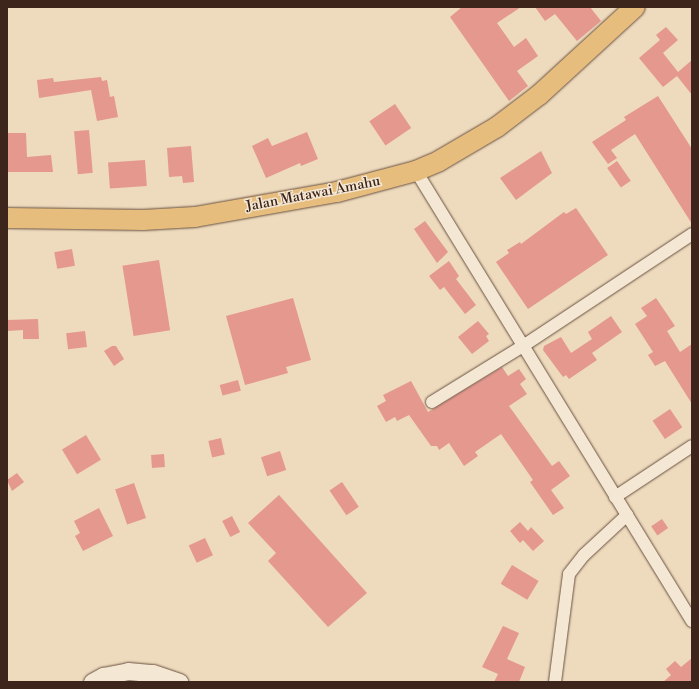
<!DOCTYPE html>
<html>
<head>
<meta charset="utf-8">
<style>
  body { margin:0 }
  #map { position:relative; width:699px; height:689px; overflow:hidden; background:#eedabc; font-family:"Libre Bodoni",serif }
  div>[style] { position:absolute }
  .building>* { inset:0; background:#e4988e; transform-origin:0 0 }
  .roads { filter:drop-shadow(0 0 1px #695243) drop-shadow(0 0 1px #695243) }
  .minor>* { height:12px; margin:-6px; padding:0 6px; transform-origin:6px; border-radius:6px; background:#f4e7d3 }
  .secondary>* { height:17px; margin:-8.5px; padding:0 8.5px; transform-origin:8.5px; border-radius:8.5px; background:#f4e7d3 }
  .trunk>* { height:20px; margin:-10px; padding:0 10px; transform-origin:10px; border-radius:10px; background:#e7bd7e }
  span { translate:-50% -50%; white-space:nowrap; text-align:center; line-height:1.15; -webkit-text-stroke:3px #f4e7d3; paint-order:stroke }
  .street-label { font-size:14px; color:#3d251b }
  .frame { position:absolute; inset:0; border:8px solid #3d251b; pointer-events:none }
</style>
</head>
<body>
<div id="map">
  <div class="building">
    <div style="clip-path:polygon(462px 7px,521px 7px,497px 23px,514px 47px,526px 38px,538px 56px,517px 71px,528px 86px,509px 101px,450px 17px)"></div>
    <div style="clip-path:polygon(535px 7px,590px 7px,601px 21px,577px 41px,555px 14px,545px 21px)"></div>
    <div style="clip-path:polygon(666px 27px,678px 40px,663px 53px,678px 72px,692px 60px,692px 95px,677px 76px,663px 87px,639px 58px,660px 40px,656px 35px)"></div>
    <div style="clip-path:polygon(101px 77px,102px 81px,107px 80px,110px 97px,114px 96px,118px 117px,97px 121px,91px 90px,39px 98px,37px 80px,53px 78px,54px 82px)"></div>
    <div style="clip-path:polygon(658px 96px,692px 149px,692px 224px,635px 134px,611px 150px,617px 158px,608px 164px,592px 142px,626px 120px,624px 117px)"></div>
    <div style="left:395px;top:104px;width:29px;height:31px;rotate:56deg"></div>
    <div style="left:89px;top:130px;width:43px;height:15px;rotate:85deg"></div>
    <div style="clip-path:polygon(307px 132px,318px 159px,301px 166px,300px 163px,266px 178px,252px 146px,268px 138px,272px 146px)"></div>
    <div style="clip-path:polygon(7px 133px,26px 133px,27px 157px,51px 155px,53px 172px,7px 172px)"></div>
    <div style="clip-path:polygon(191px 146px,194px 182px,183px 183px,182px 176px,169px 177px,167px 148px)"></div>
    <div style="clip-path:polygon(541px 151px,552px 173px,516px 200px,500px 178px)"></div>
    <div style="left:145px;top:160px;width:26px;height:37px;rotate:86deg"></div>
    <div style="left:617px;top:161px;width:24px;height:12px;rotate:55deg"></div>
    <div style="clip-path:polygon(576px 208px,608px 255px,528px 309px,496px 262px,509px 253px,507px 250px,520px 242px,521px 244px,564px 212px,566px 214px)"></div>
    <div style="clip-path:polygon(425px 221px,448px 252px,437px 263px,414px 229px)"></div>
    <div style="left:72px;top:249px;width:17px;height:18px;rotate:80deg"></div>
    <div style="left:159px;top:260px;width:71px;height:37px;rotate:81deg"></div>
    <div style="clip-path:polygon(449px 261px,459px 276px,456px 279px,476px 305px,465px 314px,444px 287px,440px 290px,429px 276px)"></div>
    <div style="clip-path:polygon(293px 298px,311px 360px,286px 367px,288px 373px,245px 385px,226px 316px)"></div>
    <div style="clip-path:polygon(656px 298px,675px 326px,667px 331px,680px 352px,692px 344px,692px 404px,665px 361px,655px 366px,648px 355px,653px 352px,635px 324px,647px 316px,641px 308px)"></div>
    <div style="clip-path:polygon(611px 316px,622px 332px,592px 353px,597px 360px,569px 379px,566px 375px,563px 377px,543px 350px,544px 346px,561px 337px,571px 353px,592px 339px,588px 332px)"></div>
    <div style="clip-path:polygon(38px 319px,39px 339px,23px 339px,23px 330px,7px 331px,7px 320px)"></div>
    <div style="clip-path:polygon(478px 321px,489px 334px,486px 336px,489px 341px,472px 354px,458px 337px)"></div>
    <div style="left:85px;top:331px;width:16px;height:19px;rotate:83deg"></div>
    <div style="clip-path:polygon(112px 346px,116px 346px,124px 359px,114px 366px,104px 351px)"></div>
    <div style="clip-path:polygon(502px 367px,508px 376px,519px 369px,526px 379px,520px 384px,527px 394px,509px 406px,552px 466px,559px 461px,570px 476px,551px 490px,564px 508px,553px 515px,530px 482px,533px 480px,501px 434px,475px 452px,478px 456px,464px 466px,449px 443px,439px 450px,437px 446px,431px 446px,409px 415px,397px 421px,395px 417px,386px 422px,377px 406px,386px 401px,383px 395px,411px 381px,428px 412px)"></div>
    <div style="left:238px;top:380px;width:11px;height:19px;rotate:75deg"></div>
    <div style="left:670px;top:409px;width:22px;height:21px;rotate:56deg"></div>
    <div style="left:86px;top:435px;width:29px;height:28px;rotate:59deg"></div>
    <div style="left:221px;top:438px;width:17px;height:13px;rotate:77deg"></div>
    <div style="left:280px;top:451px;width:20px;height:20px;rotate:72deg"></div>
    <div style="left:164px;top:454px;width:13px;height:13px;rotate:86deg"></div>
    <div style="clip-path:polygon(17px 473px,24px 482px,12px 491px,7px 480px)"></div>
    <div style="left:342px;top:482px;width:30px;height:15px;rotate:56deg"></div>
    <div style="left:134px;top:483px;width:37px;height:20px;rotate:71deg"></div>
    <div style="clip-path:polygon(279px 495px,367px 593px,328px 627px,268px 561px,276px 553px,248px 523px)"></div>
    <div style="clip-path:polygon(99px 508px,113px 536px,83px 551px,75px 536px,80px 533px,74px 521px)"></div>
    <div style="left:232px;top:516px;width:18px;height:11px;rotate:63deg"></div>
    <div style="left:662px;top:519px;width:11px;height:13px;rotate:56deg"></div>
    <div style="clip-path:polygon(520px 522px,528px 531px,531px 527px,544px 541px,533px 551px,523px 540px,520px 543px,510px 531px)"></div>
    <div style="left:205px;top:538px;width:19px;height:18px;rotate:65deg"></div>
    <div style="left:512px;top:565px;width:31px;height:22px;rotate:31deg"></div>
    <div style="clip-path:polygon(503px 626px,519px 633px,507px 659px,525px 667px,519px 682px,494px 682px,498px 674px,482px 667px)"></div>
    <div style="clip-path:polygon(692px 658px,692px 682px,663px 682px,671px 675px,666px 669px,675px 661px,681px 667px)"></div>
  </div>
  <div class="roads">
    <div class="minor">
      <div style="left:416px;top:171px;width:528px;rotate:58.48deg"></div>
      <div style="left:432px;top:402px;width:107px;rotate:-31.6deg"></div>
      <div style="left:523px;top:346px;width:203px;rotate:-33.5deg"></div>
      <div style="left:615px;top:497px;width:92px;rotate:-33.5deg"></div>
      <div style="left:555px;top:682px;width:109px;rotate:-82.6deg"></div>
      <div style="left:569px;top:574px;width:24px;rotate:-52deg"></div>
      <div style="left:584px;top:555px;width:59px;rotate:-42.9deg"></div>
    </div>
    <div class="secondary">
      <div style="left:92px;top:682px;width:13px;rotate:-29deg"></div>
      <div style="left:103px;top:676px;width:25px;rotate:-11deg"></div>
      <div style="left:128px;top:671px;width:25px;rotate:5deg"></div>
      <div style="left:153px;top:673px;width:28px;rotate:19deg"></div>
    </div>
    <div class="trunk">
      <div style="left:7px;top:218px;width:136px;rotate:0.8deg"></div>
      <div style="left:143px;top:220px;width:52px;rotate:-3.3deg"></div>
      <div style="left:195px;top:217px;width:144px;rotate:-10deg"></div>
      <div style="left:337px;top:192px;width:82px;rotate:-14.9deg"></div>
      <div style="left:416px;top:171px;width:25px;rotate:-23deg"></div>
      <div style="left:439px;top:161px;width:67px;rotate:-30.4deg"></div>
      <div style="left:497px;top:127px;width:53px;rotate:-37.3deg"></div>
      <div style="left:539px;top:95px;width:130px;rotate:-42.5deg"></div>
    </div>
  </div>
  <div class="street-label">
    <span style="left:313px;top:194px;rotate:-11deg">Jalan Matawai Amahu</span>
  </div>
  <div class="frame"></div>
</div>
</body>
</html>
